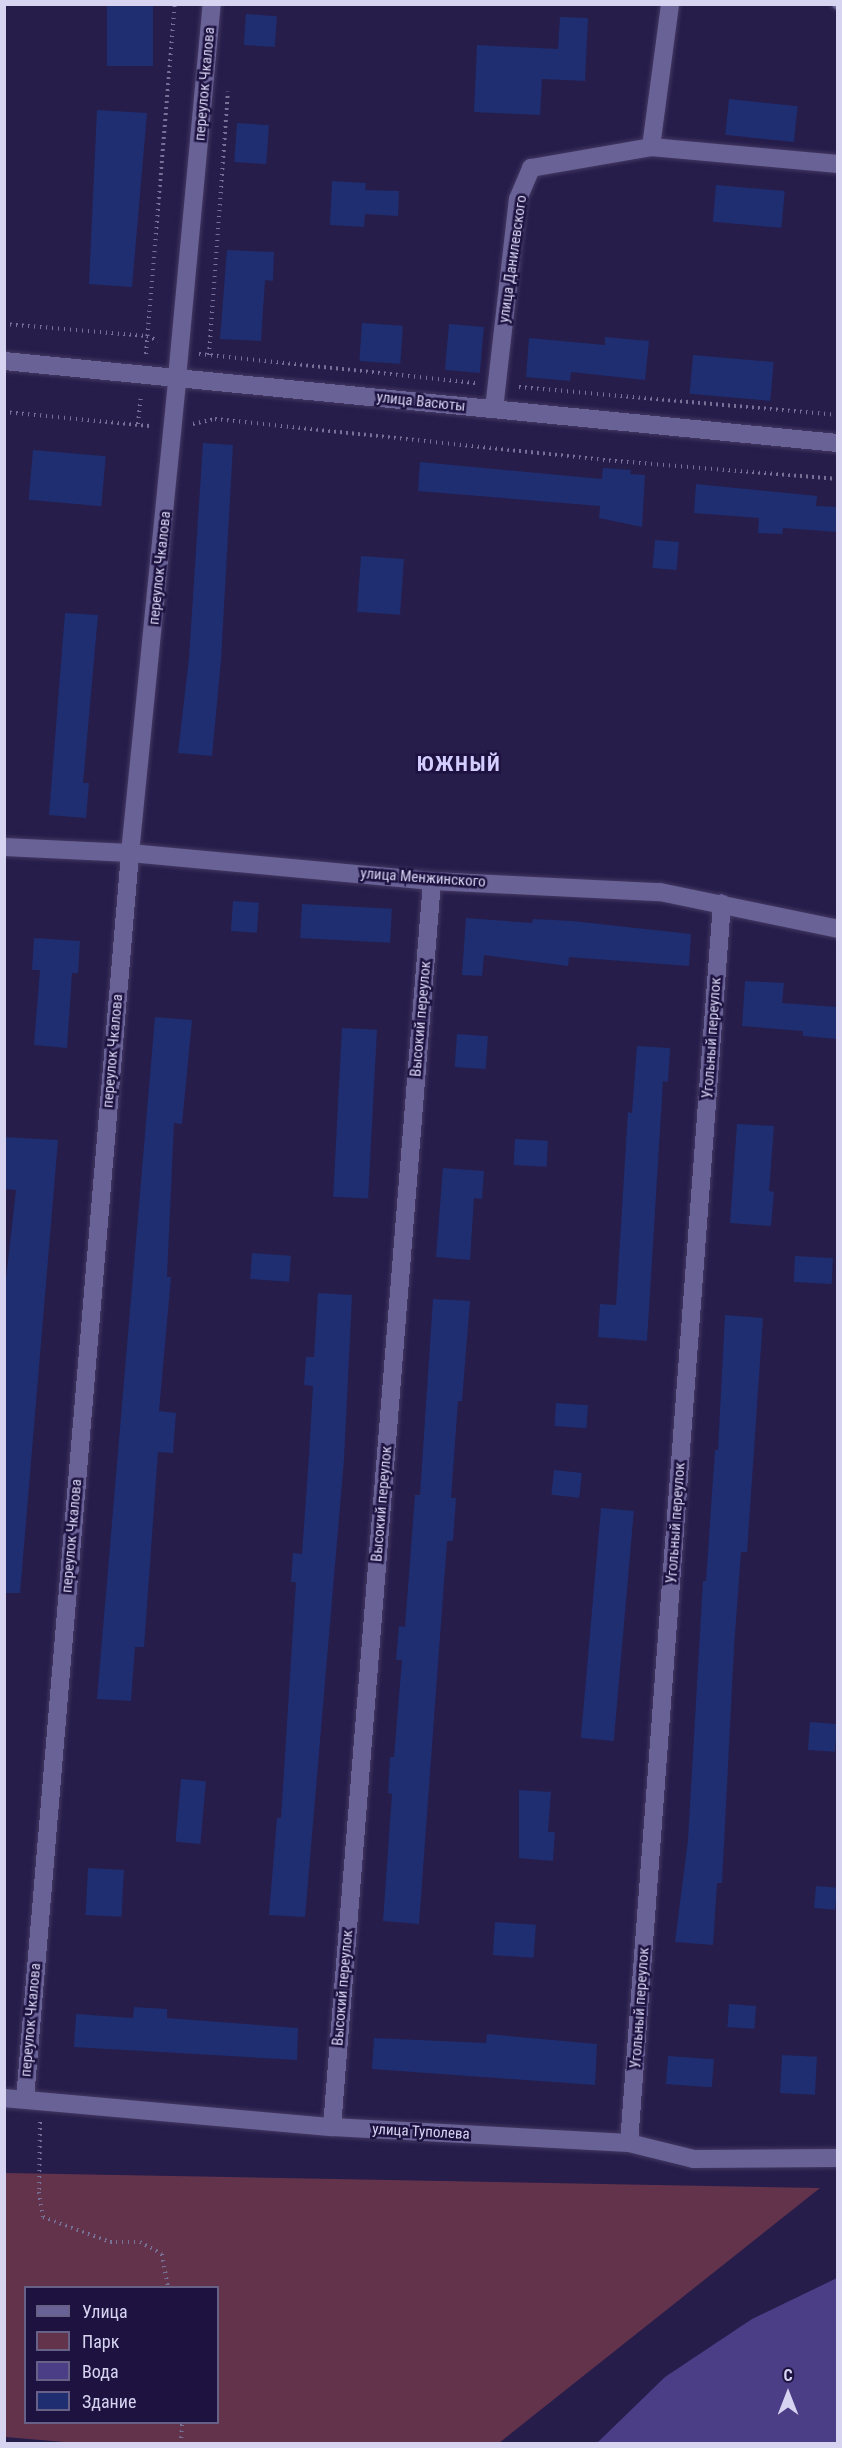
<!DOCTYPE html>
<html>
<head>
<meta charset="utf-8">
<style>
  body { margin:0 }
  #map { position:relative; width:842px; height:2448px; overflow:hidden; background:#261d4b; font-family:"Roboto Condensed",sans-serif }
  div>[style] { position:absolute }
  .green>* { inset:0; background:#63334b }
  .water>* { inset:0; background:#4c3e86 }
  .building>* { inset:0; background:#1f2e70; transform-origin:0 0 }
  .path>* { height:4px; margin-top:-2px; transform-origin:0; background:repeating-linear-gradient(90deg,#777198 0 1.5px,transparent 0 6px) }
  .roads { filter:drop-shadow(0 0 2px #443962) drop-shadow(0 0 2px #443962) }
  .lane>* { height:10px; margin:-5px; padding:0 5px; transform-origin:5px; border-radius:5px; background:#696297 }
  .street>* { height:18px; margin:-9px; padding:0 9px; transform-origin:9px; border-radius:9px; background:#696297 }
  .secondary>* { height:18px; margin:-9px; padding:0 9px; transform-origin:9px; border-radius:9px; background:#696297 }
  span { translate:-50% -50%; white-space:nowrap; text-align:center; line-height:1.15; -webkit-text-stroke:5px #1d1240; paint-order:stroke }
  .street-label { font-size:15px; color:#d7d4f2 }
  .district-label { font-size:21px; color:#d3ceff; font-weight:700; letter-spacing:1.5px }
  .frame { position:absolute; inset:0; border:6px solid #d7d4f2; pointer-events:none }
  .legend { position:absolute; left:24px; top:2286px; width:195px; height:138px; box-sizing:border-box; background:#1d1240; border:2px solid #676087; margin:0; padding:8px 10px; list-style:none; font-size:18px; color:#d7d4f2 }
  .legend li { display:flex; align-items:center; gap:12px; height:30px }
  .legend b { width:30px; border:2px solid #676087 }
  .north { position:absolute; left:758px; top:2364px; width:60px; height:60px; -webkit-text-stroke:4px #1d1240; paint-order:stroke; rotate:0deg; font-size:16px; font-weight:700; line-height:24px; text-align:center; color:#d7d4f2 }
  .north::after { content:''; display:block; margin:auto; width:21px; height:27px; background:#d7d4f2; clip-path:polygon(50% 0,100% 100%,50% 72%,0 100%) }
</style>
</head>
<body>
<div id="map">
  <div class="green">
    <div style="clip-path:polygon(evenodd,4px 2173px,5px 2173px,820px 2188px,499px 2443px,88px 2444px,5px 2437px,4px 2173px,26px 2288px,218px 2288px,218px 2422px,26px 2422px,26px 2288px)"></div>
  </div>
  <div class="water">
    <div style="clip-path:polygon(837px 2278px,837px 2443px,597px 2443px,665px 2377px,752px 2319px)"></div>
  </div>
  <div class="building">
    <div style="left:107px;top:4px;width:46px;height:62px"></div>
    <div style="left:246px;top:14px;width:31px;height:31px;rotate:4deg"></div>
    <div style="clip-path:polygon(560px 17px,588px 18px,585px 81px,542px 79px,540px 115px,474px 112px,477px 45px,558px 49px)"></div>
    <div style="left:729px;top:99px;width:69px;height:36px;rotate:6deg"></div>
    <div style="clip-path:polygon(97px 110px,147px 113px,132px 287px,89px 284px)"></div>
    <div style="left:237px;top:123px;width:32px;height:39px;rotate:4deg"></div>
    <div style="clip-path:polygon(332px 181px,366px 183px,365px 190px,399px 191px,398px 216px,365px 214px,364px 227px,330px 225px)"></div>
    <div style="left:716px;top:185px;width:69px;height:37px;rotate:5deg"></div>
    <div style="clip-path:polygon(227px 250px,274px 252px,273px 281px,265px 280px,261px 341px,220px 339px)"></div>
    <div style="left:362px;top:323px;width:41px;height:38px;rotate:4deg"></div>
    <div style="left:449px;top:324px;width:35px;height:46px;rotate:5deg"></div>
    <div style="clip-path:polygon(605px 337px,649px 341px,645px 380px,571px 372px,570px 381px,526px 377px,529px 338px,605px 345px)"></div>
    <div style="left:693px;top:355px;width:81px;height:39px;rotate:5deg"></div>
    <div style="clip-path:polygon(203px 443px,233px 445px,221px 660px,212px 756px,178px 753px,189px 658px)"></div>
    <div style="left:33px;top:450px;width:73px;height:50px;rotate:5deg"></div>
    <div style="clip-path:polygon(420px 462px,602px 479px,603px 468px,631px 470px,630px 474px,645px 475px,642px 527px,599px 518px,600px 506px,418px 491px)"></div>
    <div style="clip-path:polygon(696px 484px,817px 496px,816px 506px,837px 507px,837px 532px,783px 528px,782px 534px,758px 533px,759px 518px,694px 513px)"></div>
    <div style="left:655px;top:540px;width:24px;height:28px;rotate:5deg"></div>
    <div style="left:361px;top:556px;width:43px;height:56px;rotate:4deg"></div>
    <div style="clip-path:polygon(65px 613px,98px 615px,83px 783px,89px 783px,86px 818px,49px 815px)"></div>
    <div style="left:233px;top:901px;width:26px;height:30px;rotate:4deg"></div>
    <div style="left:302px;top:904px;width:90px;height:34px;rotate:3deg"></div>
    <div style="clip-path:polygon(466px 918px,532px 923px,533px 919px,572px 921px,691px 934px,689px 966px,569px 957px,568px 966px,484px 955px,482px 976px,462px 975px)"></div>
    <div style="clip-path:polygon(34px 938px,80px 941px,78px 973px,72px 973px,67px 1048px,34px 1045px,40px 970px,32px 970px)"></div>
    <div style="clip-path:polygon(745px 981px,784px 983px,782px 1003px,837px 1007px,837px 1039px,803px 1036px,803px 1031px,742px 1026px)"></div>
    <div style="clip-path:polygon(155px 1017px,192px 1020px,182px 1124px,174px 1123px,167px 1277px,171px 1277px,159px 1411px,176px 1413px,173px 1453px,158px 1452px,144px 1647px,135px 1647px,131px 1701px,97px 1699px)"></div>
    <div style="left:342px;top:1028px;width:35px;height:169px;rotate:3deg"></div>
    <div style="left:457px;top:1034px;width:31px;height:33px;rotate:4deg"></div>
    <div style="clip-path:polygon(637px 1046px,670px 1048px,668px 1082px,663px 1081px,647px 1341px,598px 1337px,600px 1304px,616px 1305px,628px 1112px,632px 1113px)"></div>
    <div style="clip-path:polygon(737px 1124px,774px 1126px,769px 1191px,774px 1192px,771px 1226px,730px 1223px)"></div>
    <div style="clip-path:polygon(4px 1137px,58px 1140px,20px 1593px,4px 1593px,4px 1297px,16px 1190px,4px 1189px)"></div>
    <div style="left:515px;top:1139px;width:33px;height:26px;rotate:3deg"></div>
    <div style="clip-path:polygon(443px 1168px,484px 1171px,482px 1199px,474px 1198px,470px 1260px,436px 1257px)"></div>
    <div style="left:252px;top:1253px;width:39px;height:26px;rotate:4deg"></div>
    <div style="left:795px;top:1256px;width:38px;height:26px;rotate:3deg"></div>
    <div style="clip-path:polygon(318px 1293px,352px 1295px,344px 1459px,305px 1917px,269px 1915px,277px 1818px,281px 1818px,296px 1582px,291px 1582px,293px 1553px,302px 1554px,309px 1456px,313px 1386px,304px 1385px,306px 1357px,314px 1357px)"></div>
    <div style="clip-path:polygon(433px 1299px,470px 1301px,462px 1401px,458px 1401px,451px 1498px,456px 1498px,453px 1541px,447px 1541px,419px 1924px,383px 1921px,392px 1794px,388px 1793px,390px 1757px,394px 1757px,402px 1660px,396px 1660px,399px 1626px,405px 1627px,415px 1495px,420px 1495px)"></div>
    <div style="clip-path:polygon(725px 1315px,763px 1318px,747px 1552px,741px 1552px,734px 1647px,722px 1883px,717px 1883px,713px 1945px,675px 1942px,688px 1840px,703px 1581px,706px 1581px,715px 1450px,718px 1450px)"></div>
    <div style="left:556px;top:1403px;width:32px;height:23px;rotate:4deg"></div>
    <div style="left:554px;top:1470px;width:28px;height:25px;rotate:6deg"></div>
    <div style="left:601px;top:1508px;width:33px;height:231px;rotate:5deg"></div>
    <div style="left:810px;top:1722px;width:27px;height:28px;rotate:4deg"></div>
    <div style="left:181px;top:1779px;width:25px;height:63px;rotate:5deg"></div>
    <div style="clip-path:polygon(519px 1790px,551px 1792px,548px 1832px,555px 1832px,553px 1861px,519px 1858px)"></div>
    <div style="left:88px;top:1868px;width:36px;height:47px;rotate:3deg"></div>
    <div style="left:816px;top:1886px;width:21px;height:22px;rotate:5deg"></div>
    <div style="left:495px;top:1922px;width:41px;height:33px;rotate:4deg"></div>
    <div style="left:729px;top:2004px;width:27px;height:23px;rotate:4deg"></div>
    <div style="clip-path:polygon(134px 2007px,167px 2009px,167px 2018px,298px 2028px,297px 2060px,74px 2047px,76px 2014px,133px 2018px)"></div>
    <div style="clip-path:polygon(487px 2034px,597px 2044px,595px 2085px,372px 2069px,374px 2038px,486px 2043px)"></div>
    <div style="left:782px;top:2055px;width:35px;height:38px;rotate:3deg"></div>
    <div style="left:668px;top:2056px;width:46px;height:28px;rotate:4deg"></div>
  </div>
  <div class="path">
    <div style="left:4px;top:324px;width:144px;rotate:4.8deg"></div>
    <div style="left:147px;top:336px;width:12px;rotate:24deg"></div>
    <div style="left:146px;top:354px;width:351px;rotate:-85.3deg"></div>
    <div style="left:199px;top:354px;width:278px;rotate:6deg"></div>
    <div style="left:209px;top:355px;width:264px;rotate:-85.9deg"></div>
    <div style="left:519px;top:387px;width:320px;rotate:5deg"></div>
    <div style="left:4px;top:412px;width:147px;rotate:5.5deg"></div>
    <div style="left:138px;top:424px;width:27px;rotate:-84deg"></div>
    <div style="left:193px;top:424px;width:23px;rotate:-13deg"></div>
    <div style="left:215px;top:419px;width:390px;rotate:6deg"></div>
    <div style="left:603px;top:460px;width:236px;rotate:4.6deg"></div>
    <div style="left:40px;top:2122px;width:70px;rotate:90.8deg"></div>
    <div style="left:39px;top:2192px;width:25px;rotate:81deg"></div>
    <div style="left:43px;top:2217px;width:72px;rotate:20.5deg"></div>
    <div style="left:110px;top:2242px;width:30px"></div>
    <div style="left:140px;top:2242px;width:25px;rotate:29deg"></div>
    <div style="left:162px;top:2254px;width:35px;rotate:80deg"></div>
    <div style="left:181px;top:2444px;width:22px;rotate:-87deg"></div>
  </div>
  <div class="roads">
    <div class="lane">
      <div style="left:837px;top:4px;width:1px;rotate:45deg"></div>
    </div>
    <div class="street">
      <div style="left:651px;top:147px;width:144px;rotate:-82.4deg"></div>
      <div style="left:494px;top:409px;width:211px;rotate:-83.5deg"></div>
      <div style="left:518px;top:199px;width:34px;rotate:-67deg"></div>
      <div style="left:531px;top:168px;width:122px;rotate:-9.9deg"></div>
      <div style="left:651px;top:147px;width:188px;rotate:5.2deg"></div>
      <div style="left:4px;top:847px;width:126px;rotate:2.7deg"></div>
      <div style="left:130px;top:853px;width:303px;rotate:5.3deg"></div>
      <div style="left:432px;top:881px;width:228px;rotate:2.8deg"></div>
      <div style="left:660px;top:892px;width:182px;rotate:11.7deg"></div>
      <div style="left:4px;top:2098px;width:329px;rotate:5.1deg"></div>
      <div style="left:332px;top:2127px;width:297px;rotate:3.1deg"></div>
      <div style="left:629px;top:2143px;width:67px;rotate:13.8deg"></div>
      <div style="left:694px;top:2159px;width:144px;rotate:-0.4deg"></div>
      <div style="left:25px;top:2099px;width:1250px;rotate:-85.18deg"></div>
      <div style="left:130px;top:853px;width:477px;rotate:-84.3deg"></div>
      <div style="left:332px;top:2127px;width:1250px;rotate:-85.41deg"></div>
      <div style="left:629px;top:2143px;width:1243px;rotate:-85.71deg"></div>
    </div>
    <div class="secondary">
      <div style="left:4px;top:361px;width:838px;rotate:5.62deg"></div>
      <div style="left:177px;top:378px;width:376px;rotate:-84.7deg"></div>
    </div>
  </div>
  <div class="street-label">
    <span style="left:205px;top:84px;rotate:-85deg">переулок Чкалова</span>
    <span style="left:513px;top:259px;rotate:-82deg">улица Данилевского</span>
    <span style="left:421px;top:402px;rotate:6deg">улица Васюты</span>
    <span style="left:160px;top:568px;rotate:-84deg">переулок Чкалова</span>
    <span style="left:423px;top:878px;rotate:4deg">улица Менжинского</span>
    <span style="left:421px;top:1019px;rotate:-85deg">Высокий переулок</span>
    <span style="left:712px;top:1038px;rotate:-86deg">Угольный переулок</span>
    <span style="left:113px;top:1051px;rotate:-85deg">переулок Чкалова</span>
    <span style="left:382px;top:1504px;rotate:-85deg">Высокий переулок</span>
    <span style="left:676px;top:1523px;rotate:-86deg">Угольный переулок</span>
    <span style="left:72px;top:1536px;rotate:-85deg">переулок Чкалова</span>
    <span style="left:343px;top:1988px;rotate:-85deg">Высокий переулок</span>
    <span style="left:640px;top:2008px;rotate:-86deg">Угольный переулок</span>
    <span style="left:31px;top:2020px;rotate:-85deg">переулок Чкалова</span>
    <span style="left:421px;top:2132px;rotate:3deg">улица Туполева</span>
  </div>
  <div class="district-label">
    <span style="left:459px;top:764px">ЮЖНЫЙ</span>
  </div>
  <div class="frame"></div>
  <ul class="legend">
  <li><b style="height:8px;background:#696297"></b>Улица</li>
  <li><b style="height:16px;background:#63334b"></b>Парк</li>
  <li><b style="height:16px;background:#4c3e86"></b>Вода</li>
  <li><b style="height:16px;background:#1f2e70"></b>Здание</li>
  </ul>
  <div class="north">С</div>
</div>
</body>
</html>
